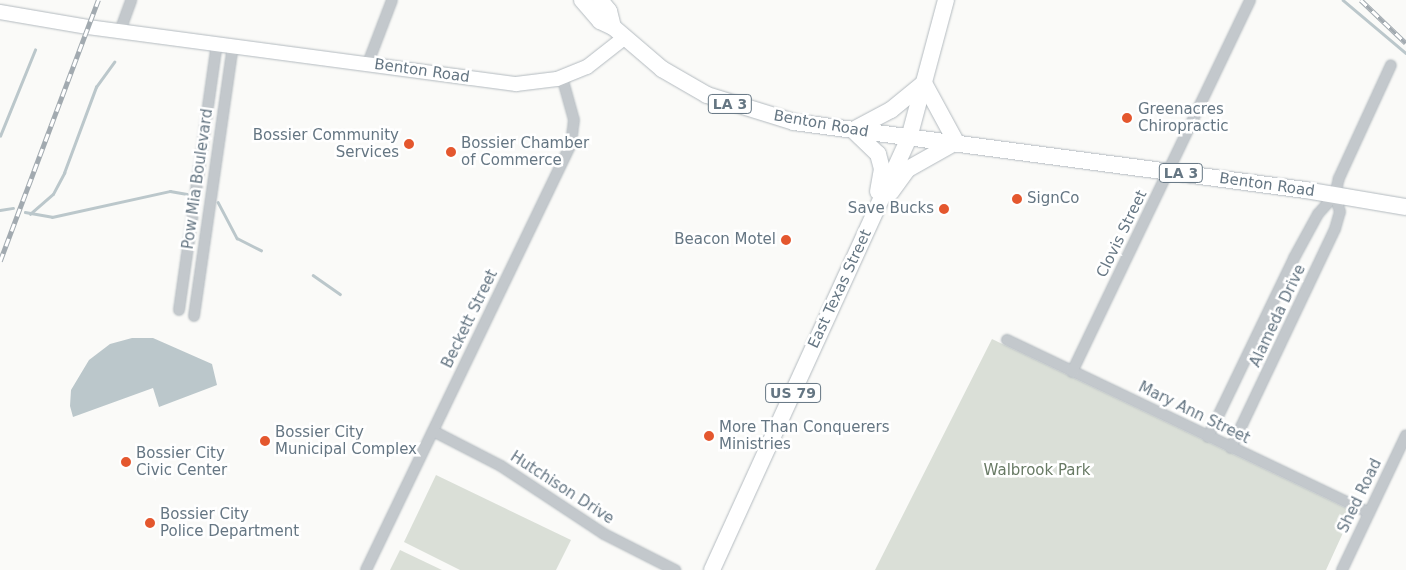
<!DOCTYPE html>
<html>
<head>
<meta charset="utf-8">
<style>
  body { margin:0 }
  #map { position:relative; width:1406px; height:570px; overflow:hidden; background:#fafaf8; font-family:"DejaVu Sans",sans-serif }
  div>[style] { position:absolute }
  .green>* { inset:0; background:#dadfd7 }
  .water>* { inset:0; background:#bbc7cb }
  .stream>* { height:2.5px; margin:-1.25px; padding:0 1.25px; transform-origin:1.25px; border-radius:1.25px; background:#bbc7cb }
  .roads { filter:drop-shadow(0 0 1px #b3babf) drop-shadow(0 0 1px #b3babf) }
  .minor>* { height:10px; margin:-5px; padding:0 5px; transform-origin:5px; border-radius:5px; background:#c3c8cc }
  .secondary>* { height:14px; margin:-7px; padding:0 7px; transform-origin:7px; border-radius:7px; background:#fff }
  .primary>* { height:16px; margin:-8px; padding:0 8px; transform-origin:8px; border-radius:8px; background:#fff }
  .rail>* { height:4.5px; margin-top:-2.25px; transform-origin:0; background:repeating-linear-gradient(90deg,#fff 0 8px,#a2aab0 0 16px); box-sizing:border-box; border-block:1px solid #a2aab0 }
  .dots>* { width:14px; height:14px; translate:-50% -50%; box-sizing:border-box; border:2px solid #fff; border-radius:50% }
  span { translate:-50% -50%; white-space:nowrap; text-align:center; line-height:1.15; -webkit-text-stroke:5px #fff; paint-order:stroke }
  .shield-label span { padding:1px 4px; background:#fff; border:1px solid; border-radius:4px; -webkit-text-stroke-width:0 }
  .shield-label { font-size:14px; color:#657683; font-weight:700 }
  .street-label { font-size:15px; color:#657683 }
  .poi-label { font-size:15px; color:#657683 }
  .left { translate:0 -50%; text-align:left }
  .right { translate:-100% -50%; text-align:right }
  .park-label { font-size:15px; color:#687a64 }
</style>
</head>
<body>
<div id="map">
  <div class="green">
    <div style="clip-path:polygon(992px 339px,1346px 508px,1350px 514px,1347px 514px,1347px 524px,1326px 570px,875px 570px)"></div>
    <div style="clip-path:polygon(436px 475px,571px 540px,556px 570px,460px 570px,404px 542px)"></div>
    <div style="clip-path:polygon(400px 550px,442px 570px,390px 570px)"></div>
  </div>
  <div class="water">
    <div style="clip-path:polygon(132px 338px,153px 338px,212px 364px,217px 385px,159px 407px,153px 388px,73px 417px,70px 406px,71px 390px,89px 360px,110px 344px)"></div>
  </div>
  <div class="stream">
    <div style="left:1343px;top:0;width:82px;rotate:40.1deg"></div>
    <div style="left:0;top:136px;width:93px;rotate:-67.9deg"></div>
    <div style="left:218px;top:202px;width:41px;rotate:62.2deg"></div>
    <div style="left:237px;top:238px;width:27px;rotate:27deg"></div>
    <div style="left:0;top:210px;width:13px;rotate:-9deg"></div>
    <div style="left:25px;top:212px;width:27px;rotate:10deg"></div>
    <div style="left:52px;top:217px;width:121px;rotate:-12.4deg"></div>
    <div style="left:170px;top:191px;width:17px;rotate:10deg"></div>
    <div style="left:30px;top:214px;width:30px;rotate:-41deg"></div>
    <div style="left:53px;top:194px;width:24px;rotate:-62deg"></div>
    <div style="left:64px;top:173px;width:92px;rotate:-69.6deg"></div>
    <div style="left:96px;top:87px;width:31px;rotate:-54deg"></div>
    <div style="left:313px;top:275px;width:33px;rotate:35deg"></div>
  </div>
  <div class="roads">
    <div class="minor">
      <div style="left:120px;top:31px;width:33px;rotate:-70deg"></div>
      <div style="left:368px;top:63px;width:67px;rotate:-69.1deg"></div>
      <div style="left:179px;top:310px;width:269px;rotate:-81.9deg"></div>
      <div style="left:194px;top:316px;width:273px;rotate:-81.8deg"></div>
      <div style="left:1007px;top:340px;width:401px;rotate:25.5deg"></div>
      <div style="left:1072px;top:372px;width:412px;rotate:-64.4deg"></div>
      <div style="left:433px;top:431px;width:76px;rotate:27.2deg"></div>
      <div style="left:501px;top:466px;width:123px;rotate:33.4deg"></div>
      <div style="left:604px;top:534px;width:80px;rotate:26.9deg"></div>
      <div style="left:1208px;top:437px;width:199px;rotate:-64.3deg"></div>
      <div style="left:1294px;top:258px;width:50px;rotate:-61.4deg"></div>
      <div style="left:1318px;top:214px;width:25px;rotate:-48deg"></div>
      <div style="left:1231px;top:448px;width:242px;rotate:-64.6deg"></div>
      <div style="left:1335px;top:229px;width:18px;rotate:-74deg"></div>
      <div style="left:1340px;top:212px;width:18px;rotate:-106deg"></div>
      <div style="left:1335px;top:195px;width:17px;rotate:-77deg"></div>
      <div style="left:1339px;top:178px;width:124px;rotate:-65.3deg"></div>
      <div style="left:366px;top:570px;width:473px;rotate:-64.3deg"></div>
      <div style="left:571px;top:144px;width:24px;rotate:-83deg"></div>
      <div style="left:574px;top:120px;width:45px;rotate:-105.6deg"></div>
      <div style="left:1342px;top:570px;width:149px;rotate:-64.6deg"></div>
    </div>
    <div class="secondary">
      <div style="left:0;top:12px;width:89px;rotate:9.7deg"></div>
      <div style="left:88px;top:27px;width:432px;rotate:7.6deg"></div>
      <div style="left:516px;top:84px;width:41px;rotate:-7deg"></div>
      <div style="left:557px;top:79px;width:32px;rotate:-22deg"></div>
      <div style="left:587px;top:67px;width:47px;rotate:-38.1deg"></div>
    </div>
    <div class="primary">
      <div style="left:582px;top:0;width:28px;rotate:49deg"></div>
      <div style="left:600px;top:21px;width:14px;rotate:25deg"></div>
      <div style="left:613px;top:27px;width:65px;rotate:40.6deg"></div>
      <div style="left:662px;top:69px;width:52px;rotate:30deg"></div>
      <div style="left:707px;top:95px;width:91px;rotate:17.2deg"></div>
      <div style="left:794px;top:122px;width:516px;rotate:7.58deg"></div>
      <div style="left:1305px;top:190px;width:102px;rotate:9.6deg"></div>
      <div style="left:600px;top:0;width:14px;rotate:51deg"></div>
      <div style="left:609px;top:11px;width:16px;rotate:76deg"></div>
      <div style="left:924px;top:83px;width:67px;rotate:61.5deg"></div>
      <div style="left:853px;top:130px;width:35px;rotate:44deg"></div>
      <div style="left:878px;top:154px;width:16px;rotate:75deg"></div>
      <div style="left:882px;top:169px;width:23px;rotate:100deg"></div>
      <div style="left:853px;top:130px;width:43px;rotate:-27.8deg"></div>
      <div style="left:891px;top:110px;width:43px;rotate:-39.3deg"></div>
      <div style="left:891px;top:192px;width:29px;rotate:-54deg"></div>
      <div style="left:908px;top:169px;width:55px;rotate:-29.4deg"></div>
      <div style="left:712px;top:570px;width:475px;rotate:-65.5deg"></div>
      <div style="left:909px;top:138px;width:143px;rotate:-75deg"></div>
    </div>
  </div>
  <div class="rail">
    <div style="left:1361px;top:0;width:62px;rotate:43.7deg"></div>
    <div style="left:0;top:261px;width:279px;rotate:-69.4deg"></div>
  </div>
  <div class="dots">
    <div style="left:1127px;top:118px;background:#e4572e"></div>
    <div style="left:409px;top:144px;background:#e4572e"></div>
    <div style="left:451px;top:152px;background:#e4572e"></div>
    <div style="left:1017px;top:199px;background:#e4572e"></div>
    <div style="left:944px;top:209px;background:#e4572e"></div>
    <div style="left:786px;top:240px;background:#e4572e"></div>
    <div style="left:709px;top:436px;background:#e4572e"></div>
    <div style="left:265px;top:441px;background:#e4572e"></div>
    <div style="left:126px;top:462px;background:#e4572e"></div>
    <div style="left:150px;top:523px;background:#e4572e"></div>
  </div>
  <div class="shield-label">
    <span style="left:730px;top:104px">LA 3</span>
    <span style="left:1181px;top:173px">LA 3</span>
    <span style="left:793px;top:393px">US 79</span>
  </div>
  <div class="street-label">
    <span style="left:422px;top:71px;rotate:8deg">Benton Road</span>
    <span style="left:821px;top:124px;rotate:10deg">Benton Road</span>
    <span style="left:198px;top:179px;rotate:-82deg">Pow Mia Boulevard</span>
    <span style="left:1267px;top:185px;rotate:8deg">Benton Road</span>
    <span style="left:1122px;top:234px;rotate:-64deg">Clovis Street</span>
    <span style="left:840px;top:289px;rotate:-65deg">East Texas Street</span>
    <span style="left:1278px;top:316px;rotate:-65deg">Alameda Drive</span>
    <span style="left:470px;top:319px;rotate:-64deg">Beckett Street</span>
    <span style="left:1194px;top:413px;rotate:26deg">Mary Ann Street</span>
    <span style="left:562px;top:488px;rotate:33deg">Hutchison Drive</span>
    <span style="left:1360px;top:496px;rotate:-64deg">Shed Road</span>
  </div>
  <div class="poi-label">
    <span class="left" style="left:1138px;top:118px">Greenacres<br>Chiropractic</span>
    <span class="right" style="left:399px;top:144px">Bossier Community<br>Services</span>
    <span class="left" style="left:461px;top:152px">Bossier Chamber<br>of Commerce</span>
    <span class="left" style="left:1027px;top:199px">SignCo</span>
    <span class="right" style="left:934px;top:209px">Save Bucks</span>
    <span class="right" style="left:776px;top:240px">Beacon Motel</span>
    <span class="left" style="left:719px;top:436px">More Than Conquerers<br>Ministries</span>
    <span class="left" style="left:275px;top:441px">Bossier City<br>Municipal Complex</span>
    <span class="left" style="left:136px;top:462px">Bossier City<br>Civic Center</span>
    <span class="left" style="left:160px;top:523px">Bossier City<br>Police Department</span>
  </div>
  <div class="park-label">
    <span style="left:1037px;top:471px">Walbrook Park</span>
  </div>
</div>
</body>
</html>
